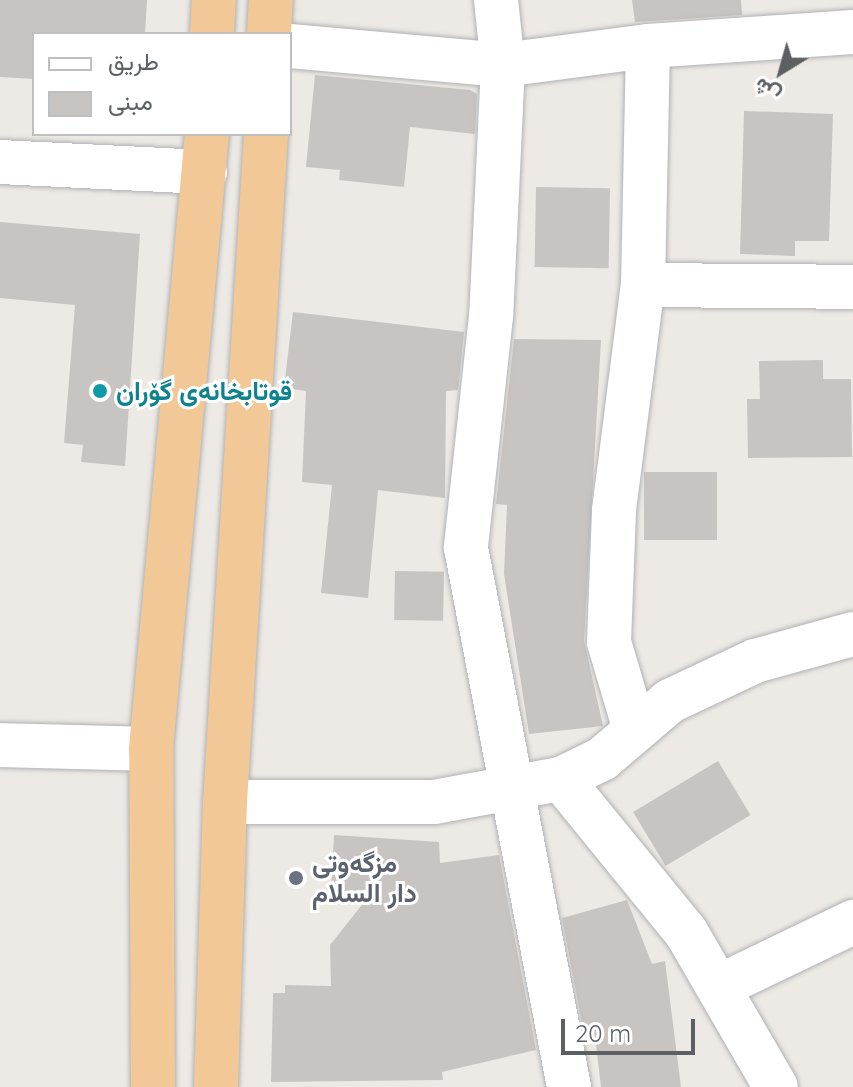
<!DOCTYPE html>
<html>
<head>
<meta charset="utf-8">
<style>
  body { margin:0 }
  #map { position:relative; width:853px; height:1087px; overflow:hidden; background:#ede9e4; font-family:Quicksand,Vazirmatn,sans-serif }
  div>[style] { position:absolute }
  .building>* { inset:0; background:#c8c4c1; transform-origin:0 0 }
  .roads { filter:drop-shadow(0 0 2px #afb2b5) drop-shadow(0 0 2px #afb2b5) }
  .street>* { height:44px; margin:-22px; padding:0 22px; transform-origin:22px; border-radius:22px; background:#fff }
  .highway>* { height:44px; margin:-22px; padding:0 22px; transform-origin:22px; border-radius:22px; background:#f2c896 }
  .dots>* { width:22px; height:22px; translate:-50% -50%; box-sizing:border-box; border:4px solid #fff; border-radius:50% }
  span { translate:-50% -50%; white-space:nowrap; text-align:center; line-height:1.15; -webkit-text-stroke:6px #fff; paint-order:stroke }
  .culture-label { font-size:26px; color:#0d838f; font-weight:700 }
  .left { translate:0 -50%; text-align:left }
  .worship-label { font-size:26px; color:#5b616d; font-weight:700 }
  .legend { position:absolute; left:32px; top:32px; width:260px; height:104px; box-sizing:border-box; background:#fff; border:2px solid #bebfc1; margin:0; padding:10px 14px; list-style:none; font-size:24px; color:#5c6063 }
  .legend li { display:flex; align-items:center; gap:16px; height:40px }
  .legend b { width:40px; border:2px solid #bebfc1 }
  .north { position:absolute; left:741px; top:32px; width:80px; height:80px; -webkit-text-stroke:6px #fff; paint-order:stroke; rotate:217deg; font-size:22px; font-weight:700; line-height:32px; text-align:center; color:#5c6063 }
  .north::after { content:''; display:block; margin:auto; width:28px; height:36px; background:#5c6063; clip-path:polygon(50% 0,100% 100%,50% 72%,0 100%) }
  .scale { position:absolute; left:561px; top:1019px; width:134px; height:36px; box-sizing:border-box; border:4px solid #5c6063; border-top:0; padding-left:10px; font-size:24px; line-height:28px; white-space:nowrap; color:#5c6063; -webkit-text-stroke:6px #fff; paint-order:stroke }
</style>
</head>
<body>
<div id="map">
  <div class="building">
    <div style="clip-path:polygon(0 0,147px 0,145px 34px,34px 34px,34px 79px,0 77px)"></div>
    <div style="clip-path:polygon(632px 0,741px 0,742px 15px,635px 22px)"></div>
    <div style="clip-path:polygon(315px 75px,470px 90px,477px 94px,475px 134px,410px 127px,404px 187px,339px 180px,340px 170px,306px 167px)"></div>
    <div style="clip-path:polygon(744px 111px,833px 114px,829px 241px,795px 241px,795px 256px,740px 254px)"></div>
    <div style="left:536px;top:187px;width:74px;height:80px;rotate:1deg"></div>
    <div style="clip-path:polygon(0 222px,140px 234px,125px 466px,81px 462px,83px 445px,64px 443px,75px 305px,0 298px)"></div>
    <div style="clip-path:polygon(293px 312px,464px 332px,458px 390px,446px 391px,445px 498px,378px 490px,368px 598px,321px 593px,332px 485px,302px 482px,306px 391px,284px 388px)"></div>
    <div style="clip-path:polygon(514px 339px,601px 340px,584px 641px,603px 726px,529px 734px,504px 574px,507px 505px,496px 504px)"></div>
    <div style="clip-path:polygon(823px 360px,823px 379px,851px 379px,852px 457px,748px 458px,747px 399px,760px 399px,759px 361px)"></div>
    <div style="left:717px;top:472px;width:68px;height:73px;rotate:90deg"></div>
    <div style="left:395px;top:571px;width:49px;height:49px;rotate:1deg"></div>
    <div style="left:718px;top:761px;width:63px;height:99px;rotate:59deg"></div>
    <div style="clip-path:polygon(334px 835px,439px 842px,440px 863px,499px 855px,536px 1050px,442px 1072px,443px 1080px,271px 1082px,273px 993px,285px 993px,285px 985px,331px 986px,330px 945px,369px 896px,331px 895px)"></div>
    <div style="clip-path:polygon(627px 900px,652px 964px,665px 961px,681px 1087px,601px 1087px,595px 1036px,585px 1039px,562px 918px)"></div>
  </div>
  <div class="roads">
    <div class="street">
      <div style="left:496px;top:0;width:65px;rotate:83.9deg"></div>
      <div style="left:503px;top:65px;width:251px;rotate:92.7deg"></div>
      <div style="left:491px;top:316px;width:233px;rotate:96.2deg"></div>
      <div style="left:466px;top:548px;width:549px;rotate:79.18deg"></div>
      <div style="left:290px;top:46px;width:214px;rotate:5.1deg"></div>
      <div style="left:503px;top:65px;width:146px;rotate:-7.5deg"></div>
      <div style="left:648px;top:46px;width:205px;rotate:-3.9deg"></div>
      <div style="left:0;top:162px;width:205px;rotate:2.8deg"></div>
      <div style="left:643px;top:285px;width:210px;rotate:0.5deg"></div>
      <div style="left:635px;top:730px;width:92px;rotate:-106.5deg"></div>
      <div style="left:609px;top:642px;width:132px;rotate:-87.8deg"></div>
      <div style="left:614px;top:510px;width:227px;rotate:-82.7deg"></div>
      <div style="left:643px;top:285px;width:239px;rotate:-88.8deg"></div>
      <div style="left:0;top:745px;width:151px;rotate:1.5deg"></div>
      <div style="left:561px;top:779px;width:198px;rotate:50.8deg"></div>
      <div style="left:686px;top:932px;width:179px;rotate:59.9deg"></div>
      <div style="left:225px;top:802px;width:209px"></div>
      <div style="left:434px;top:802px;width:129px;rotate:-10.3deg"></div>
      <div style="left:561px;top:779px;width:46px;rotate:-26deg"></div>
      <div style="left:602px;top:759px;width:89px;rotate:-40.5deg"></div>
      <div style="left:670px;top:701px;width:94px;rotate:-25.2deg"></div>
      <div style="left:755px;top:661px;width:102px;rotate:-15.4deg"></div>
      <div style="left:720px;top:986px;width:148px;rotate:-25.7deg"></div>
    </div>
    <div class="highway">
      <div style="left:212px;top:34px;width:34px;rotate:-87deg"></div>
      <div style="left:269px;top:34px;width:34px;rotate:-87deg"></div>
      <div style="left:153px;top:1087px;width:338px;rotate:-90.3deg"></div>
      <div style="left:151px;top:749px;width:618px;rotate:-84.8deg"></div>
      <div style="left:216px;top:1087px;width:285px;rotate:-88.2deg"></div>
      <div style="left:225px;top:802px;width:669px;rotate:-86.49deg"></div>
    </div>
  </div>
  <div class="dots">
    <div style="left:100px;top:391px;background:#0f9aa8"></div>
    <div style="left:296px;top:878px;background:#6b7280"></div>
  </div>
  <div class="culture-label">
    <span class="left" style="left:116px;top:391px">قوتابخانەی گۆران</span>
  </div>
  <div class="worship-label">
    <span class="left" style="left:312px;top:878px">مزگەوتی<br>دار السلام</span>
  </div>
  <ul class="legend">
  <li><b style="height:10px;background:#fff"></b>طريق</li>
  <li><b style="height:22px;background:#c8c4c1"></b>مبنى</li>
  </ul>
  <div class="north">ش</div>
  <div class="scale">20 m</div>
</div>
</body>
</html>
